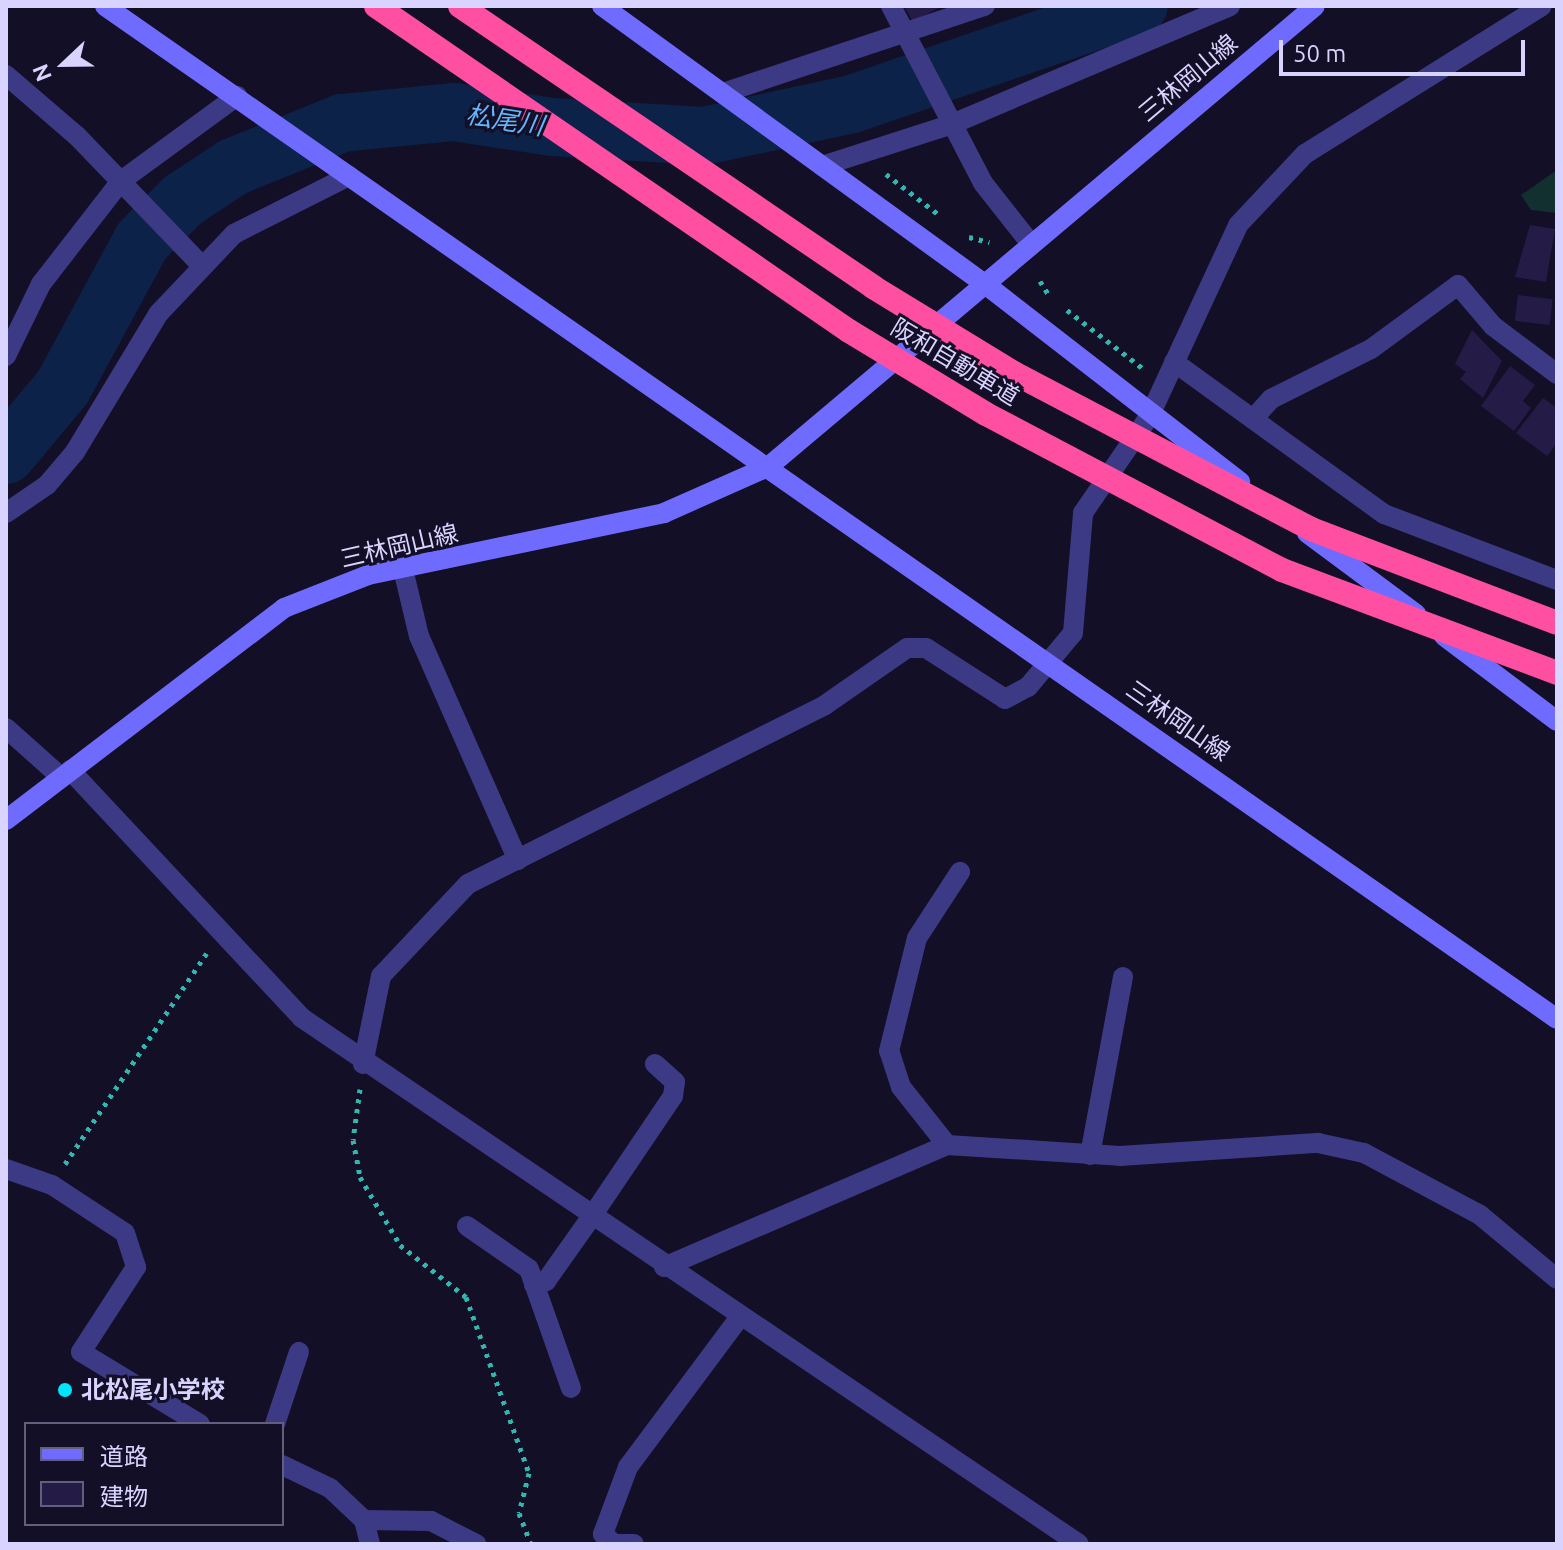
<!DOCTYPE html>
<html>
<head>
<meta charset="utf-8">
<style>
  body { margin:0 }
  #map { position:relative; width:1563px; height:1550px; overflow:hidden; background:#130f26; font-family:Ubuntu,"Noto Sans JP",sans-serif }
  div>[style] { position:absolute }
  .green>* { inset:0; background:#12302f }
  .river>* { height:58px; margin:-29px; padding:0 29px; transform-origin:29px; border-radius:29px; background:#0c2248 }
  .building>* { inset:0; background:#241b47; transform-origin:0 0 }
  .path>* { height:5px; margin-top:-2.5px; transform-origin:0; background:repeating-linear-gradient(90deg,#2fb8b0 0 4px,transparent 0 10px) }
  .lane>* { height:20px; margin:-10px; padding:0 10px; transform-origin:10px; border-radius:10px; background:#3d3a85 }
  .street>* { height:20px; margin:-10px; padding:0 10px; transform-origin:10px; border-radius:10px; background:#3d3a85 }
  .secondary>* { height:20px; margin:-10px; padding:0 10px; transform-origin:10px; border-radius:10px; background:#6f6bff }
  .highway-bridge>* { height:24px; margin:-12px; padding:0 12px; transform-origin:12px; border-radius:12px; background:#ff4fa3 }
  .dots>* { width:22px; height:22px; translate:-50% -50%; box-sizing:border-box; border:4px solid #130f26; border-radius:50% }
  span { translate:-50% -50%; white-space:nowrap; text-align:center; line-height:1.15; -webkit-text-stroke:6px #130f26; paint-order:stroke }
  .street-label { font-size:24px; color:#d9d4ff }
  .poi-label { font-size:24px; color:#d9d4ff; font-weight:700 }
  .left { translate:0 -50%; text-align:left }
  .water-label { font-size:26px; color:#62b6ff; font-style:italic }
  .frame { position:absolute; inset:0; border:8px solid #d9d4ff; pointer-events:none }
  .legend { position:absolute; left:24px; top:1422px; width:260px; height:104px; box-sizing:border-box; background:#130f26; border:2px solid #625e7d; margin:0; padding:10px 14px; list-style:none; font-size:24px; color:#d9d4ff }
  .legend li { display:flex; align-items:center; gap:16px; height:40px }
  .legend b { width:40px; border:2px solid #625e7d }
  .north { position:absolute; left:24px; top:24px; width:80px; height:80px; -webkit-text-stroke:6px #130f26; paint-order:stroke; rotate:248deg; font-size:22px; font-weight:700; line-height:32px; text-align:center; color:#d9d4ff }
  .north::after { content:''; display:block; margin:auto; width:28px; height:36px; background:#d9d4ff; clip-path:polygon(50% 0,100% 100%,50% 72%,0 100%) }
  .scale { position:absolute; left:1279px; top:40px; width:246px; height:36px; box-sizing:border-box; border:4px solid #d9d4ff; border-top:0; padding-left:10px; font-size:24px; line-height:28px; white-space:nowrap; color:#d9d4ff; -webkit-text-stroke:6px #130f26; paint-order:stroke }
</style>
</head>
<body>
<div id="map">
  <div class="green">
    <div style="clip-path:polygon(1557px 170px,1557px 213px,1531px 210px,1521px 195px)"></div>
  </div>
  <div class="river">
    <div style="left:6px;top:455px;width:89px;rotate:-50deg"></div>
    <div style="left:63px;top:387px;width:166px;rotate:-61.6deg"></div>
    <div style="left:142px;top:241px;width:58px;rotate:-45deg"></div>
    <div style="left:183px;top:200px;width:60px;rotate:-33.4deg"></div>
    <div style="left:233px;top:167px;width:118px;rotate:-22deg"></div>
    <div style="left:342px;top:123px;width:113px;rotate:-5.6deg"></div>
    <div style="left:454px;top:112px;width:99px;rotate:8.7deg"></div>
    <div style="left:552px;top:127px;width:152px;rotate:3.4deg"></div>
    <div style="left:704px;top:136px;width:151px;rotate:-12.2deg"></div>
    <div style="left:852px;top:104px;width:303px;rotate:-18.9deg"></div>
  </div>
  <div class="building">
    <div style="clip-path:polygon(904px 6px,942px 6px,913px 22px)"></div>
    <div style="clip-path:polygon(1530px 225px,1555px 229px,1546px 282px,1515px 277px)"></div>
    <div style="left:1518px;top:295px;width:35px;height:26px;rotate:7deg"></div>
    <div style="clip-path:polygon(1472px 330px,1502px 361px,1483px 398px,1460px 379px,1466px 372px,1455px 364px)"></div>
    <div style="clip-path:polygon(1510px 366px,1535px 385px,1523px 401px,1531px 408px,1514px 431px,1481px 406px)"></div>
    <div style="clip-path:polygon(1543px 398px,1557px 408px,1557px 443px,1547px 456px,1516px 433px)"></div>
  </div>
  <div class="path">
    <div style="left:886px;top:174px;width:66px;rotate:37.6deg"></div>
    <div style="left:969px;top:237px;width:21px;rotate:14deg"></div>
    <div style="left:1040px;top:281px;width:19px;rotate:58deg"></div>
    <div style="left:1067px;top:310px;width:98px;rotate:37.6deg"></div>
    <div style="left:360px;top:1089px;width:51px;rotate:97.8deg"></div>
    <div style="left:353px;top:1140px;width:38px;rotate:79deg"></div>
    <div style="left:360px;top:1177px;width:79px;rotate:59.5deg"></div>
    <div style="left:400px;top:1245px;width:84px;rotate:38.2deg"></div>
    <div style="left:466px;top:1297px;width:187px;rotate:70.3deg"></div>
    <div style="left:529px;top:1473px;width:41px;rotate:104deg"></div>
    <div style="left:519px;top:1513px;width:33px;rotate:69deg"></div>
    <div style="left:65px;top:1164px;width:254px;rotate:-56.1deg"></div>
  </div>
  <div class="lane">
    <div style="left:822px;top:166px;width:134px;rotate:-17.8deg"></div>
    <div style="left:950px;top:125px;width:304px;rotate:-23deg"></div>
    <div style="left:592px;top:1216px;width:145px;rotate:-56deg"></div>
    <div style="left:673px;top:1096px;width:14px;rotate:-82deg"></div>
    <div style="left:675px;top:1082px;width:27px;rotate:-138deg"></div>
  </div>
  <div class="street">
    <div style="left:891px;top:6px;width:199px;rotate:62.5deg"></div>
    <div style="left:983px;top:183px;width:78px;rotate:51.8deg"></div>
    <div style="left:6px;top:75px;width:94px;rotate:40.7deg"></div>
    <div style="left:77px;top:136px;width:180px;rotate:46.1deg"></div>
    <div style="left:723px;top:93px;width:276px;rotate:-18.4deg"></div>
    <div style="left:6px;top:356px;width:80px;rotate:-64.1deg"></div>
    <div style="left:41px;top:284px;width:130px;rotate:-52.2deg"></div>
    <div style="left:121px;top:181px;width:144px;rotate:-36.2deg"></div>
    <div style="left:1174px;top:362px;width:259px;rotate:35.9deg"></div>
    <div style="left:1384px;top:514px;width:185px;rotate:20.9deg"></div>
    <div style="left:1253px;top:419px;width:27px;rotate:-48deg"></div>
    <div style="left:1271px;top:399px;width:112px;rotate:-26.6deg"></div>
    <div style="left:1371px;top:349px;width:108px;rotate:-36.3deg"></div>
    <div style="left:1458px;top:285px;width:54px;rotate:49.5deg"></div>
    <div style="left:1493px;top:326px;width:80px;rotate:36.9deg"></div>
    <div style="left:6px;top:513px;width:50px;rotate:-34.3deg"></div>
    <div style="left:47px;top:485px;width:43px;rotate:-49.7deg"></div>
    <div style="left:75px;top:452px;width:162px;rotate:-58.9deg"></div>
    <div style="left:159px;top:313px;width:109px;rotate:-46.5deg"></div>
    <div style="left:234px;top:234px;width:129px;rotate:-26.8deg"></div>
    <div style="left:403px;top:569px;width:69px;rotate:76.6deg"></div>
    <div style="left:419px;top:636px;width:245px;rotate:66.2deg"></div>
    <div style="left:6px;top:728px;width:74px;rotate:41.7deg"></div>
    <div style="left:70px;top:770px;width:340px;rotate:46.9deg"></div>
    <div style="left:302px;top:1018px;width:938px;rotate:34.1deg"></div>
    <div style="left:363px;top:1064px;width:90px;rotate:-78.4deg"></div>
    <div style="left:381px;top:976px;width:127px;rotate:-46.6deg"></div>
    <div style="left:468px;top:884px;width:399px;rotate:-26.6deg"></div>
    <div style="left:825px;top:705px;width:100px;rotate:-34.8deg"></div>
    <div style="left:907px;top:648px;width:19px"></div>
    <div style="left:926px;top:648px;width:94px;rotate:32.8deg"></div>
    <div style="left:1005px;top:699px;width:26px;rotate:-28deg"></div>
    <div style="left:1028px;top:687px;width:70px;rotate:-50.2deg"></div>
    <div style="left:1073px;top:633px;width:120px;rotate:-85.2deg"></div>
    <div style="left:1083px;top:513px;width:119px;rotate:-55.6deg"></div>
    <div style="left:1150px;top:415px;width:209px;rotate:-65.1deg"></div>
    <div style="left:1238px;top:225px;width:98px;rotate:-46.7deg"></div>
    <div style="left:1305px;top:154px;width:279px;rotate:-32deg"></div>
    <div style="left:947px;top:1145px;width:74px;rotate:-128.4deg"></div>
    <div style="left:901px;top:1087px;width:38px;rotate:-108deg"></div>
    <div style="left:889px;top:1051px;width:116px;rotate:-76.1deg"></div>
    <div style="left:917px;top:938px;width:79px;rotate:-56.9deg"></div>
    <div style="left:1090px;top:1155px;width:181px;rotate:-79.5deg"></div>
    <div style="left:6px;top:1169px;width:49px;rotate:19.2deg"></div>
    <div style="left:52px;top:1185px;width:87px;rotate:33.3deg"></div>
    <div style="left:125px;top:1233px;width:36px;rotate:72deg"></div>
    <div style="left:136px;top:1267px;width:101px;rotate:122.9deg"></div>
    <div style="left:81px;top:1352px;width:139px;rotate:31.2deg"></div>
    <div style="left:467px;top:1226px;width:75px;rotate:34.7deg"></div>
    <div style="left:529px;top:1269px;width:126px;rotate:70.6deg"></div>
    <div style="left:664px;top:1267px;width:308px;rotate:-23.3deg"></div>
    <div style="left:947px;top:1145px;width:173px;rotate:3.6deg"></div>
    <div style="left:1120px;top:1156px;width:198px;rotate:-3.8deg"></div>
    <div style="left:1318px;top:1143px;width:47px;rotate:12.3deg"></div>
    <div style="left:1364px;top:1153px;width:132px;rotate:28.1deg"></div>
    <div style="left:1480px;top:1215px;width:100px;rotate:39.7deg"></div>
    <div style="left:534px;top:1285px;width:13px;rotate:-18deg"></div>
    <div style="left:546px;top:1281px;width:80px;rotate:-54.7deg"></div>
    <div style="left:275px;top:1424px;width:76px;rotate:-71.6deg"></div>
    <div style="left:282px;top:1465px;width:53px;rotate:25.6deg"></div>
    <div style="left:330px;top:1488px;width:47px;rotate:43.3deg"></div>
    <div style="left:364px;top:1520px;width:25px;rotate:76deg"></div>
    <div style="left:364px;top:1520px;width:67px;rotate:0.9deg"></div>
    <div style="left:431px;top:1521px;width:51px;rotate:27.1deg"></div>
    <div style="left:613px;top:1544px;width:21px"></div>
    <div style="left:614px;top:1544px;width:15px;rotate:-138deg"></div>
    <div style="left:603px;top:1534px;width:72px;rotate:-69.5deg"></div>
    <div style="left:628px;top:1467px;width:186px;rotate:-53.3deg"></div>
  </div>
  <div class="secondary">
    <div style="left:105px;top:6px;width:1770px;rotate:34.9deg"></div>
    <div style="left:602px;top:6px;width:473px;rotate:36deg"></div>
    <div style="left:985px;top:284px;width:323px;rotate:37.8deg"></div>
    <div style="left:1307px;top:533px;width:136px;rotate:36.6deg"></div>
    <div style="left:1444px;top:636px;width:141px;rotate:37deg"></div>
    <div style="left:6px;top:820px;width:350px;rotate:-37.3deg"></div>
    <div style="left:284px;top:608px;width:90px;rotate:-21.4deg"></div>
    <div style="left:368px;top:575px;width:302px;rotate:-11.8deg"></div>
    <div style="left:664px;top:513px;width:114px;rotate:-23.9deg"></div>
    <div style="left:768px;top:467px;width:715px;rotate:-40.12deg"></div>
  </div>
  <div class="highway-bridge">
    <div style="left:376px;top:6px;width:574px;rotate:34.49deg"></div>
    <div style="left:849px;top:331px;width:160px;rotate:31.2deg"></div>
    <div style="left:986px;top:414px;width:335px;rotate:27.8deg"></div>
    <div style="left:1282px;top:570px;width:294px;rotate:20.5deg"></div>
    <div style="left:460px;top:6px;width:500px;rotate:34.2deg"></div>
    <div style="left:873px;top:287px;width:165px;rotate:31.4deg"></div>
    <div style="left:1014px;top:373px;width:335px;rotate:27.7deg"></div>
    <div style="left:1311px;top:529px;width:263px;rotate:20.9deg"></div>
  </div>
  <div class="dots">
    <div style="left:65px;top:1390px;background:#00e5ff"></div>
  </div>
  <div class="street-label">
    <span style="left:1188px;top:78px;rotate:-40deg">三林岡山線</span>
    <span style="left:955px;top:362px;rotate:31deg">阪和自動車道</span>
    <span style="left:399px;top:546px;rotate:-13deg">三林岡山線</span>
    <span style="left:1178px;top:721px;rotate:35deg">三林岡山線</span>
  </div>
  <div class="poi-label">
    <span class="left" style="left:81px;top:1390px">北松尾小学校</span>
  </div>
  <div class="water-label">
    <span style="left:505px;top:120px;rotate:9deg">松尾川</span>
  </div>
  <div class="frame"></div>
  <ul class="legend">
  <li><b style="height:10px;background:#6f6bff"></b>道路</li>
  <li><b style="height:22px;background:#241b47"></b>建物</li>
  </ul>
  <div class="north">N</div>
  <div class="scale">50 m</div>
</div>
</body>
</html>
